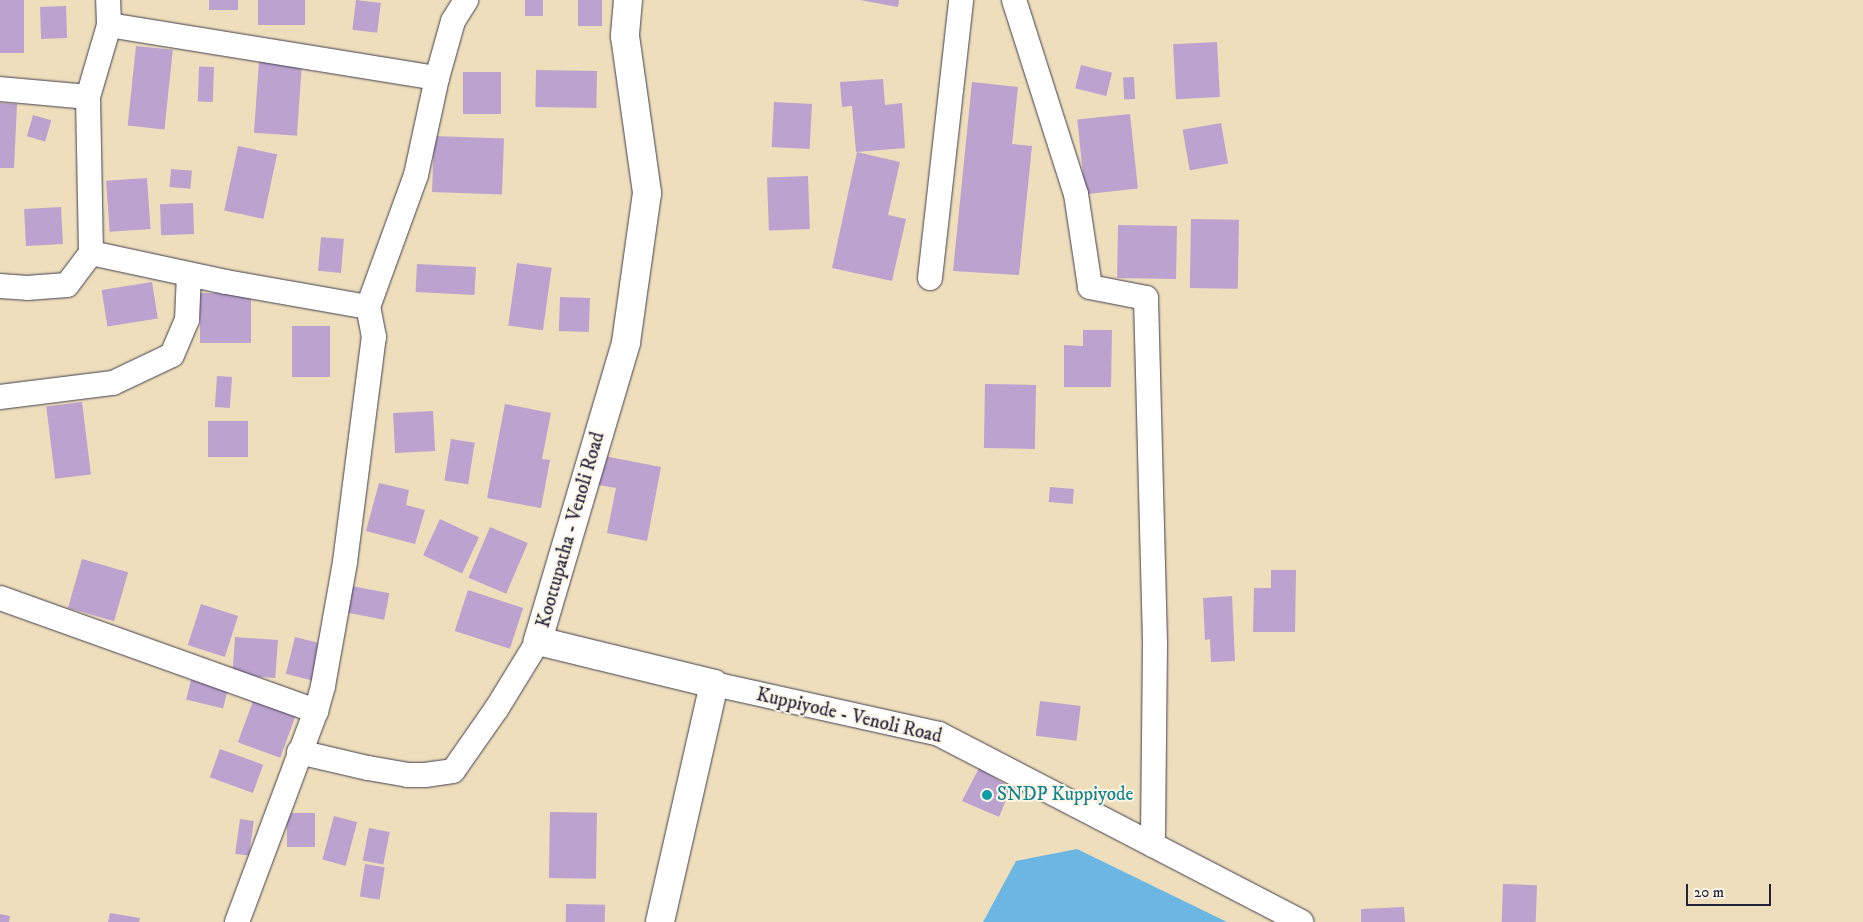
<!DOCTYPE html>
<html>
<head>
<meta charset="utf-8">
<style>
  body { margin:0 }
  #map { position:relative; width:1863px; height:922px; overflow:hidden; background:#eedebc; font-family:"IM FELL DW Pica",serif }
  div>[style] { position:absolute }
  .water>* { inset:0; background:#6cb6e4 }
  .building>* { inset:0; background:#bca2ce; transform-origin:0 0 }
  .roads { filter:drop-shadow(0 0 1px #413e4e) drop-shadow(0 0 1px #413e4e) }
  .minor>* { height:24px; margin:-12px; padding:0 12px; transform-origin:12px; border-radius:12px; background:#fff }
  .tertiary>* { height:28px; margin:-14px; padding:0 14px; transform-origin:14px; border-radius:14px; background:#fff }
  .dots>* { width:14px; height:14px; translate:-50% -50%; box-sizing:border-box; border:2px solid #fcf5e5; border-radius:50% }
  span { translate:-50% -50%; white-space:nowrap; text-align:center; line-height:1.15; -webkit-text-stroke:4px #fcf5e5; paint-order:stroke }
  .street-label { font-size:19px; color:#22223b }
  .culture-label { font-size:19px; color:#0d838f }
  .left { translate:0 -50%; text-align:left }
  .scale { position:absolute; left:1686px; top:884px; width:85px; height:22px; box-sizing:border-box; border:2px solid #22223b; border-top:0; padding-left:6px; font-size:15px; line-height:18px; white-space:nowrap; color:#22223b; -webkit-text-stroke:4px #fcf5e5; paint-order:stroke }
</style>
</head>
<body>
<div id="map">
  <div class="water">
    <div style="clip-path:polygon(1077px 849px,1227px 922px,983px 922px,1016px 861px)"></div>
  </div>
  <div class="building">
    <div style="left:0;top:0;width:24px;height:53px"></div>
    <div style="left:209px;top:0;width:29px;height:10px"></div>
    <div style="left:258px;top:0;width:47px;height:25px"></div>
    <div style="left:356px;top:0;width:25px;height:30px;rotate:7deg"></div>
    <div style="left:525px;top:0;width:18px;height:16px"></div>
    <div style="left:578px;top:0;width:24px;height:26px"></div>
    <div style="clip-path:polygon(860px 0,899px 0,898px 7px)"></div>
    <div style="left:66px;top:6px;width:32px;height:26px;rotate:88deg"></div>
    <div style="left:1217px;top:42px;width:55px;height:44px;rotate:87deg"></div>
    <div style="left:136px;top:46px;width:37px;height:80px;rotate:6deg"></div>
    <div style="left:259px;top:61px;width:43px;height:72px;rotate:4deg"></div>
    <div style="left:1081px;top:65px;width:32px;height:24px;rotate:14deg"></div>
    <div style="left:214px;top:67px;width:35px;height:15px;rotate:92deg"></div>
    <div style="left:536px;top:70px;width:61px;height:37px;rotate:1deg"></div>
    <div style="left:463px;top:72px;width:38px;height:42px"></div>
    <div style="left:1134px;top:77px;width:22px;height:11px;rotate:87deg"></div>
    <div style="clip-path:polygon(883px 79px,885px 105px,902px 103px,905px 148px,856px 152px,852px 106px,842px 107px,840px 82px)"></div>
    <div style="clip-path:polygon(972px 82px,1018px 87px,1012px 144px,1032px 146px,1019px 275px,953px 271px)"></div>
    <div style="left:774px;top:102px;width:38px;height:45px;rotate:3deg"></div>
    <div style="clip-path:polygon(0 103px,17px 104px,14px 168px,0 168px)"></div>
    <div style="left:1130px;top:114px;width:75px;height:53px;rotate:84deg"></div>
    <div style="left:33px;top:115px;width:19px;height:22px;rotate:16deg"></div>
    <div style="left:1221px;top:123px;width:41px;height:39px;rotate:80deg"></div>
    <div style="left:434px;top:136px;width:70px;height:56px;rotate:2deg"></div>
    <div style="left:238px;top:146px;width:40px;height:66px;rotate:12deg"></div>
    <div style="clip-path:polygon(857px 152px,900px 162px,888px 215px,906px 219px,892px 281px,832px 268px)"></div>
    <div style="left:171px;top:169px;width:21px;height:18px;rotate:5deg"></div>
    <div style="left:808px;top:176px;width:53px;height:41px;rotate:88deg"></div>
    <div style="left:147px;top:178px;width:51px;height:41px;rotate:86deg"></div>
    <div style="left:193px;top:203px;width:31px;height:33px;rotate:88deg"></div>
    <div style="left:61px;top:207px;width:37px;height:37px;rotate:87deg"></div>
    <div style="left:1191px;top:219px;width:48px;height:69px;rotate:1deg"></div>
    <div style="left:1118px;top:225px;width:59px;height:53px;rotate:1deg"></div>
    <div style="left:321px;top:237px;width:23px;height:34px;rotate:5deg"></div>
    <div style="left:517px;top:263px;width:35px;height:63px;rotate:8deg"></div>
    <div style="left:417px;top:264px;width:59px;height:28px;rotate:3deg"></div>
    <div style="left:152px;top:282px;width:37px;height:51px;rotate:81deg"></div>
    <div style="left:200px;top:293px;width:51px;height:50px"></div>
    <div style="left:560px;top:297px;width:30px;height:34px;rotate:2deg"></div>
    <div style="left:292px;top:326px;width:38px;height:51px"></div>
    <div style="clip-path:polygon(1083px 330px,1112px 330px,1111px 387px,1064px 387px,1064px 345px,1083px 346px)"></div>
    <div style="left:217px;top:376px;width:15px;height:31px;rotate:4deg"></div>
    <div style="left:985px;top:384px;width:51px;height:64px;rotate:1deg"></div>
    <div style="left:82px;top:402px;width:73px;height:36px;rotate:83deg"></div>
    <div style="clip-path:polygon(505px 404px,551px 413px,542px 459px,550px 460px,541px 508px,487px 498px)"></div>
    <div style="left:433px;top:411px;width:40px;height:40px;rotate:87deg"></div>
    <div style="left:208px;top:421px;width:40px;height:36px"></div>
    <div style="left:451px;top:439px;width:24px;height:42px;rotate:9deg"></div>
    <div style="clip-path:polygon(604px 456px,661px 467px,647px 541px,607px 533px,616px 488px,598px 485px)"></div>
    <div style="clip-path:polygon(379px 483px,409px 490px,406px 505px,425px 510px,415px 544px,366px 531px)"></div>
    <div style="left:1050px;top:487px;width:24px;height:15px;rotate:5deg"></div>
    <div style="left:440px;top:519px;width:43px;height:40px;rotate:25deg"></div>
    <div style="left:490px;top:527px;width:41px;height:55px;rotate:23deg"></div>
    <div style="left:82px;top:559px;width:48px;height:51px;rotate:16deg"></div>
    <div style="clip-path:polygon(1271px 570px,1296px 570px,1295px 632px,1253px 632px,1254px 588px,1271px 588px)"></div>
    <div style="left:352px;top:586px;width:38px;height:27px;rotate:11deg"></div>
    <div style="left:468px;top:590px;width:58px;height:43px;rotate:18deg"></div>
    <div style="clip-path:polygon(1232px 596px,1235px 661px,1211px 662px,1210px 639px,1205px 640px,1203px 598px)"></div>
    <div style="left:201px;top:604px;width:39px;height:43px;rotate:18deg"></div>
    <div style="left:235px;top:637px;width:43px;height:38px;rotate:4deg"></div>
    <div style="left:295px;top:637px;width:29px;height:38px;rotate:14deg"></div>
    <div style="left:191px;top:680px;width:38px;height:20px;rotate:14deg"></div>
    <div style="left:253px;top:701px;width:45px;height:44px;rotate:20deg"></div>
    <div style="left:1040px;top:701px;width:41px;height:35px;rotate:7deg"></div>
    <div style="left:220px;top:749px;width:46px;height:30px;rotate:20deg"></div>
    <div style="clip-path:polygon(979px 768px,1011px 788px,999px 817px,962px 801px)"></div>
    <div style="left:550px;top:812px;width:47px;height:66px;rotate:1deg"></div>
    <div style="left:287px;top:813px;width:28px;height:34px"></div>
    <div style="left:334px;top:816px;width:24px;height:45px;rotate:15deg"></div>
    <div style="left:240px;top:819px;width:14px;height:35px;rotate:8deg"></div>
    <div style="left:369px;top:828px;width:21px;height:33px;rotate:11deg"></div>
    <div style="left:365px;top:864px;width:20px;height:33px;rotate:9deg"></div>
    <div style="left:1503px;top:884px;width:34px;height:38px;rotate:2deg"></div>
    <div style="left:566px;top:904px;width:39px;height:18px;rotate:1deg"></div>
    <div style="clip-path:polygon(1404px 907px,1405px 922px,1361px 922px,1361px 909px)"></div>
    <div style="clip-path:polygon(110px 913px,140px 918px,139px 922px,108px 922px)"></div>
    <div style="clip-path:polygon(0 914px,10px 916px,9px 922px,0 922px)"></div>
  </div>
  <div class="roads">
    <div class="minor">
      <div style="left:1014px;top:0;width:204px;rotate:72.3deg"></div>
      <div style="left:1076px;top:194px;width:94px;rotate:81.4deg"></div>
      <div style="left:1090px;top:287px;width:57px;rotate:11.1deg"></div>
      <div style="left:1146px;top:298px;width:346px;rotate:88.5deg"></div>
      <div style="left:1155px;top:644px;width:201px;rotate:90.6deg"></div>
      <div style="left:109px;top:25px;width:332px;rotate:9.2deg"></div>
      <div style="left:0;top:89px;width:88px;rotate:5.2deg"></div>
      <div style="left:91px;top:253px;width:138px;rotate:12.1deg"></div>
      <div style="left:226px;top:282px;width:144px;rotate:10deg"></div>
      <div style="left:930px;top:278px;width:280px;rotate:-83.6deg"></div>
      <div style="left:0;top:286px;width:27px;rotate:4deg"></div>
      <div style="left:27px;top:288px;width:40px;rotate:-4.3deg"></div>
      <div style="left:67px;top:285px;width:40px;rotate:-53deg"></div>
      <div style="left:91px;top:253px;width:156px;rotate:-91.1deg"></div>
      <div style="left:88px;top:97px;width:75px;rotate:-73.7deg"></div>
      <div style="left:109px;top:25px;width:25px;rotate:-92deg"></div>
      <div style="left:0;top:397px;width:114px;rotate:-7.1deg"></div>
      <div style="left:113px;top:383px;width:65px;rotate:-25.4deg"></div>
      <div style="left:172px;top:355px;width:38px;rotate:-67deg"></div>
      <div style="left:187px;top:320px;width:45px;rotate:-87.5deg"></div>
      <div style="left:0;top:598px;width:336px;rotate:19.7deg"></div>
      <div style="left:714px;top:684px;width:230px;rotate:12.5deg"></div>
      <div style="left:939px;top:734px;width:408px;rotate:27.4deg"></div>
      <div style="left:299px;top:752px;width:71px;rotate:13.1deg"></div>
      <div style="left:368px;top:768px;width:41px;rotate:9.9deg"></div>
      <div style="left:408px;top:775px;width:17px"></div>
      <div style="left:425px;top:775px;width:28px;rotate:-8deg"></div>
      <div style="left:453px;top:771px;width:77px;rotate:-55.1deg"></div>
      <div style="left:497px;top:708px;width:79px;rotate:-58.5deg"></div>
      <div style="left:237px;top:922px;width:225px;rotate:-69.5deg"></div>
      <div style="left:316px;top:711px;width:26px;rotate:-74deg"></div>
      <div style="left:323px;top:686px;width:126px;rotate:-79.9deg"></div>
      <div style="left:345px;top:562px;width:227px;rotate:-82.7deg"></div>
      <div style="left:374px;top:337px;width:31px;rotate:-101deg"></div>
      <div style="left:368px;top:307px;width:140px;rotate:-70deg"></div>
      <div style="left:416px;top:175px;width:99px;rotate:-77.8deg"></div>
      <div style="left:437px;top:78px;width:59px;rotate:-74.3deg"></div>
      <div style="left:453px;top:21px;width:25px;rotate:-58deg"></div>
    </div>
    <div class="tertiary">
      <div style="left:628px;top:0;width:36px;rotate:95deg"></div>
      <div style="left:625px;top:36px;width:159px;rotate:82deg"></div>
      <div style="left:647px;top:193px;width:151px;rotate:98deg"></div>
      <div style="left:626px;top:343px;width:311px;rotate:106.5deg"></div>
      <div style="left:538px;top:641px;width:181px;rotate:13.7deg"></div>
      <div style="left:714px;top:684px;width:244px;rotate:102.8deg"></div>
    </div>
  </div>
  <div class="dots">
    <div style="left:987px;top:795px;background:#0f9aa8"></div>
  </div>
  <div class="street-label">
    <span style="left:571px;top:530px;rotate:-74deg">Koottupatha - Venoli Road</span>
    <span style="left:849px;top:716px;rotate:13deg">Kuppiyode - Venoli Road</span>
  </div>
  <div class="culture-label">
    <span class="left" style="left:997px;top:795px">SNDP Kuppiyode</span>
  </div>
  <div class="scale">20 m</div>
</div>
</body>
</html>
